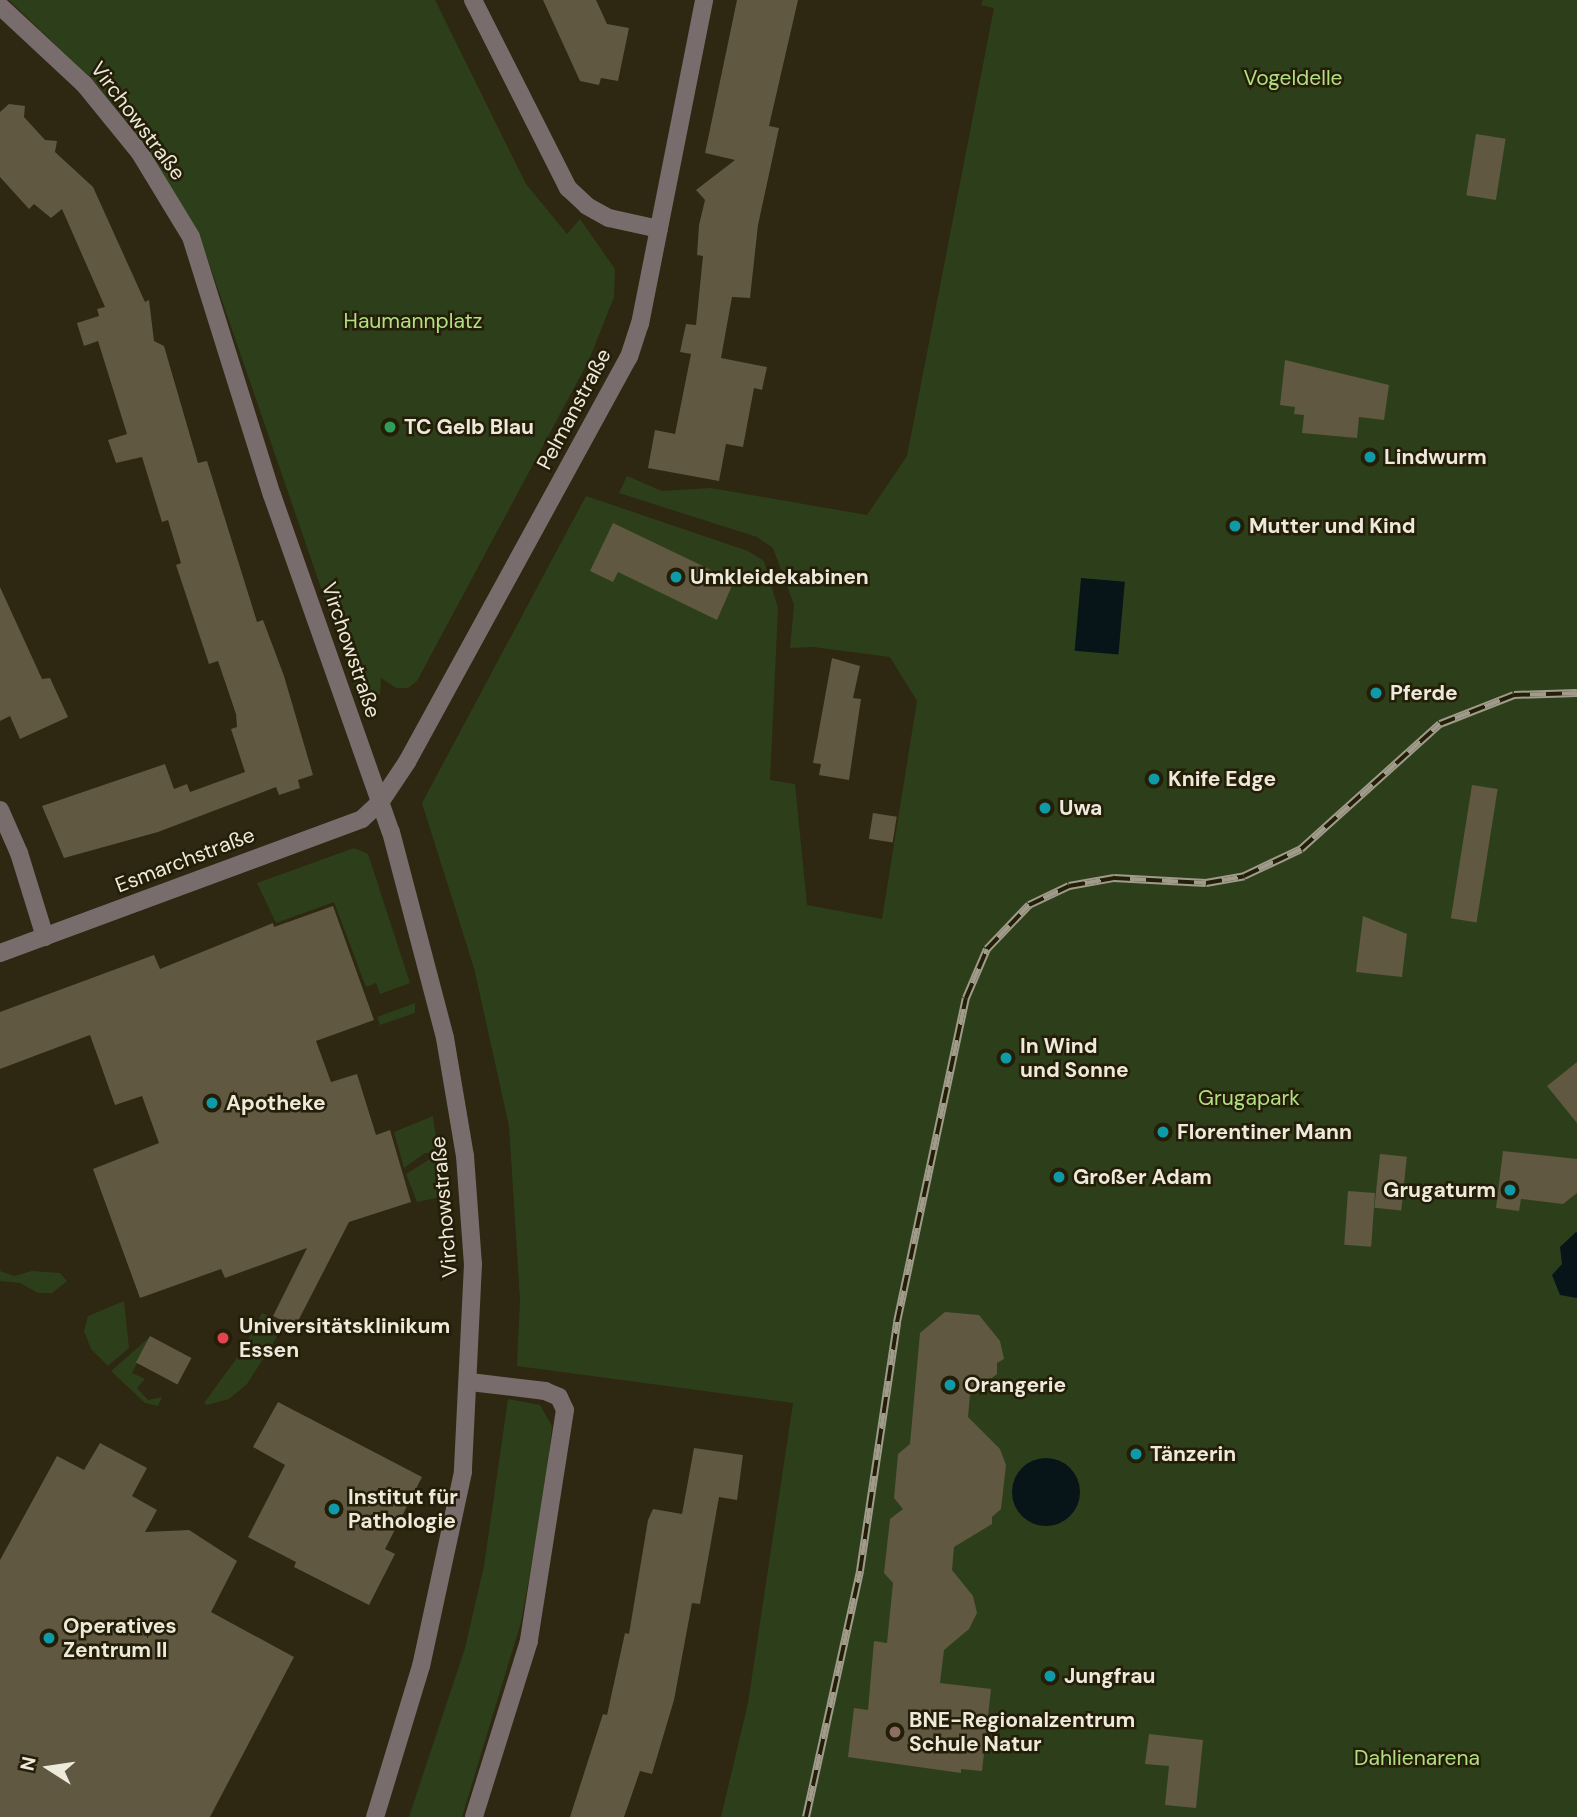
<!DOCTYPE html>
<html>
<head>
<meta charset="utf-8">
<style>
  body { margin:0 }
  #map { position:relative; width:1577px; height:1817px; overflow:hidden; background:#2e2711; font-family:"DM Sans",sans-serif }
  div>[style] { position:absolute }
  .green>* { inset:0; background:#2d3f1a }
  .water>* { inset:0; background:#071519; transform-origin:0 0 }
  .round { border-radius:50% }
  .building>* { inset:0; background:#605840; transform-origin:0 0 }
  .minor>* { height:18px; margin:-9px; padding:0 9px; transform-origin:9px; border-radius:9px; background:#796c6d }
  .rail>* { height:8px; margin-top:-4px; transform-origin:0; background:repeating-linear-gradient(90deg,#241d07 0 16px,#a09b8a 0 32px); box-sizing:border-box; border-block:2px solid #a09b8a }
  .dots>* { width:19px; height:19px; translate:-50% -50%; box-sizing:border-box; border:4px solid #241d07; border-radius:50% }
  span { translate:-50% -50%; white-space:nowrap; text-align:center; line-height:1.15; -webkit-text-stroke:5px #241d07; paint-order:stroke }
  .park-label { font-size:21px; color:#b0e081 }
  .street-label { font-size:21px; color:#ede9db }
  .poi-label { font-size:21px; color:#ede9db; font-weight:700 }
  .left { translate:0 -50%; text-align:left }
  .right { translate:-100% -50%; text-align:right }
  .north { position:absolute; left:14px; top:1733px; width:70px; height:70px; -webkit-text-stroke:5px #241d07; paint-order:stroke; rotate:282deg; font-size:19px; font-weight:700; line-height:28px; text-align:center; color:#ede9db }
  .north::after { content:''; display:block; margin:auto; width:24px; height:32px; background:#ede9db; clip-path:polygon(50% 0,100% 100%,50% 72%,0 100%) }
</style>
</head>
<body>
<div id="map">
  <div class="green">
    <div style="clip-path:polygon(9px 0,435px 0,526px 184px,567px 234px,580px 219px,615px 269px,614px 297px,589px 360px,417px 681px,408px 688px,396px 688px,381px 678px,380px 695px,360px 701px,207px 257px,141px 139px,98px 86px)"></div>
    <div style="clip-path:polygon(983px 0,1577px 0,1577px 1817px,721px 1817px,748px 1703px,793px 1403px,517px 1366px,520px 1299px,509px 1126px,474px 968px,422px 803px,586px 496px,748px 551px,764px 561px,778px 608px,770px 780px,795px 784px,807px 905px,882px 919px,917px 701px,890px 657px,813px 647px,790px 648px,794px 605px,773px 548px,757px 537px,619px 493px,627px 476px,662px 491px,711px 488px,867px 515px,907px 456px,994px 8px,981px 5px)"></div>
    <div style="clip-path:polygon(354px 848px,368px 854px,410px 983px,380px 994px,376px 983px,366px 987px,334px 902px,276px 923px,257px 883px)"></div>
    <div style="clip-path:polygon(415px 1003px,415px 1013px,380px 1025px,377px 1017px)"></div>
    <div style="clip-path:polygon(433px 1116px,438px 1153px,425px 1153px,404px 1168px,394px 1132px)"></div>
    <div style="clip-path:polygon(433px 1157px,440px 1159px,445px 1196px,417px 1202px,406px 1174px)"></div>
    <div style="clip-path:polygon(0 1271px,14px 1276px,32px 1271px,60px 1273px,67px 1281px,52px 1293px,38px 1293px,20px 1283px,0 1281px)"></div>
    <div style="clip-path:polygon(124px 1301px,129px 1348px,108px 1366px,91px 1349px,84px 1331px,88px 1316px)"></div>
    <div style="clip-path:polygon(262px 1313px,295px 1327px,291px 1335px,280px 1332px,247px 1384px,229px 1399px,207px 1405px,204px 1403px,242px 1351px)"></div>
    <div style="clip-path:polygon(150px 1337px,132px 1373px,145px 1379px,137px 1388px,148px 1400px,162px 1397px,158px 1406px,145px 1403px,111px 1371px)"></div>
    <div style="clip-path:polygon(508px 1399px,540px 1405px,552px 1426px,546px 1485px,521px 1622px,462px 1817px,409px 1817px,465px 1648px,484px 1566px)"></div>
  </div>
  <div class="water">
    <div style="left:1081px;top:578px;width:44px;height:73px;rotate:5deg"></div>
    <div style="clip-path:polygon(1576px 1232px,1577px 1233px,1577px 1298px,1560px 1295px,1552px 1275px,1562px 1264px,1560px 1247px)"></div>
    <div class="round" style="left:1012px;top:1458px;width:68px;height:68px"></div>
  </div>
  <div class="building">
    <div style="clip-path:polygon(543px 0,596px 0,607px 24px,629px 28px,618px 81px,601px 78px,599px 85px,580px 81px)"></div>
    <div style="clip-path:polygon(737px 0,798px 0,769px 126px,779px 128px,758px 225px,750px 298px,732px 297px,721px 358px,767px 367px,762px 390px,754px 388px,743px 447px,726px 444px,719px 481px,648px 468px,655px 430px,675px 434px,691px 354px,680px 352px,686px 324px,696px 325px,703px 256px,697px 255px,699px 225px,705px 200px,696px 190px,735px 160px,705px 153px)"></div>
    <div style="clip-path:polygon(9px 104px,25px 106px,24px 117px,45px 140px,57px 141px,55px 152px,93px 187px,145px 302px,149px 300px,154px 341px,164px 346px,198px 463px,207px 461px,257px 622px,263px 620px,284px 676px,313px 775px,298px 780px,300px 788px,279px 795px,276px 787px,158px 832px,64px 858px,42px 806px,165px 764px,174px 789px,187px 784px,190px 792px,245px 772px,231px 729px,237px 727px,236px 714px,218px 661px,209px 664px,176px 565px,181px 563px,168px 520px,162px 522px,142px 457px,116px 463px,108px 440px,127px 434px,98px 341px,84px 346px,77px 323px,99px 316px,97px 309px,105px 307px,62px 209px,51px 218px,34px 204px,29px 209px,0 177px,0 112px)"></div>
    <div style="left:1476px;top:134px;width:30px;height:62px;rotate:9deg"></div>
    <div style="clip-path:polygon(1285px 360px,1389px 385px,1384px 420px,1359px 417px,1357px 438px,1302px 433px,1304px 415px,1294px 414px,1295px 407px,1280px 405px)"></div>
    <div style="clip-path:polygon(613px 523px,734px 581px,717px 620px,618px 572px,613px 582px,590px 571px)"></div>
    <div style="clip-path:polygon(0 587px,42px 679px,50px 678px,68px 717px,20px 739px,10px 716px,0 721px)"></div>
    <div style="clip-path:polygon(832px 658px,860px 666px,853px 698px,861px 699px,849px 780px,819px 775px,821px 764px,813px 763px)"></div>
    <div style="left:1472px;top:785px;width:26px;height:135px;rotate:9deg"></div>
    <div style="left:873px;top:813px;width:24px;height:26px;rotate:9deg"></div>
    <div style="clip-path:polygon(333px 906px,374px 1020px,316px 1041px,331px 1082px,357px 1074px,376px 1135px,390px 1130px,411px 1202px,349px 1222px,295px 1327px,273px 1316px,307px 1248px,225px 1278px,221px 1269px,140px 1298px,93px 1169px,159px 1143px,142px 1096px,115px 1105px,90px 1035px,0 1069px,0 1012px,154px 955px,160px 969px,273px 923px,274px 927px)"></div>
    <div style="clip-path:polygon(1363px 916px,1407px 934px,1402px 977px,1356px 972px)"></div>
    <div style="clip-path:polygon(1577px 1062px,1577px 1123px,1547px 1086px)"></div>
    <div style="clip-path:polygon(1503px 1151px,1577px 1159px,1577px 1193px,1563px 1204px,1521px 1199px,1519px 1211px,1496px 1208px)"></div>
    <div style="left:1380px;top:1154px;width:27px;height:54px;rotate:6deg"></div>
    <div style="left:1348px;top:1191px;width:27px;height:54px;rotate:4deg"></div>
    <div style="clip-path:polygon(945px 1312px,979px 1315px,1000px 1341px,1004px 1359px,997px 1363px,997px 1374px,970px 1395px,968px 1417px,1000px 1449px,1006px 1465px,1001px 1509px,992px 1517px,992px 1524px,954px 1547px,952px 1570px,973px 1596px,977px 1613px,969px 1629px,944px 1650px,940px 1683px,991px 1689px,982px 1771px,961px 1769px,961px 1773px,848px 1757px,854px 1708px,868px 1710px,874px 1641px,887px 1643px,893px 1583px,884px 1573px,890px 1519px,903px 1509px,894px 1498px,898px 1454px,910px 1444px,920px 1333px)"></div>
    <div style="left:150px;top:1336px;width:47px;height:30px;rotate:28deg"></div>
    <div style="clip-path:polygon(278px 1402px,422px 1477px,385px 1549px,395px 1554px,369px 1605px,294px 1567px,296px 1562px,248px 1537px,285px 1465px,253px 1447px)"></div>
    <div style="clip-path:polygon(100px 1443px,147px 1468px,132px 1496px,157px 1510px,145px 1532px,189px 1530px,237px 1561px,211px 1612px,294px 1657px,210px 1817px,0 1817px,0 1560px,57px 1456px,84px 1470px)"></div>
    <div style="clip-path:polygon(694px 1448px,743px 1455px,737px 1500px,719px 1497px,700px 1604px,692px 1603px,674px 1700px,652px 1774px,640px 1771px,624px 1817px,570px 1817px,603px 1714px,607px 1715px,625px 1633px,629px 1634px,648px 1520px,653px 1509px,682px 1514px)"></div>
    <div style="clip-path:polygon(1149px 1734px,1203px 1740px,1196px 1808px,1165px 1805px,1169px 1766px,1145px 1764px)"></div>
  </div>
  <div class="minor">
    <div style="left:473px;top:0;width:211px;rotate:63.2deg"></div>
    <div style="left:568px;top:188px;width:26px;rotate:43deg"></div>
    <div style="left:587px;top:206px;width:25px;rotate:29deg"></div>
    <div style="left:609px;top:218px;width:51px;rotate:12.4deg"></div>
    <div style="left:0;top:6px;width:115px;rotate:42.9deg"></div>
    <div style="left:84px;top:84px;width:89px;rotate:50.9deg"></div>
    <div style="left:140px;top:153px;width:98px;rotate:58.7deg"></div>
    <div style="left:191px;top:237px;width:270px;rotate:72.6deg"></div>
    <div style="left:272px;top:495px;width:357px;rotate:70.6deg"></div>
    <div style="left:391px;top:832px;width:213px;rotate:75.3deg"></div>
    <div style="left:445px;top:1038px;width:120px;rotate:80.4deg"></div>
    <div style="left:465px;top:1156px;width:108px;rotate:85.8deg"></div>
    <div style="left:473px;top:1264px;width:208px;rotate:92.8deg"></div>
    <div style="left:463px;top:1472px;width:198px;rotate:102.2deg"></div>
    <div style="left:421px;top:1666px;width:158px;rotate:106.9deg"></div>
    <div style="left:0;top:810px;width:47px;rotate:66.2deg"></div>
    <div style="left:19px;top:853px;width:88px;rotate:72.8deg"></div>
    <div style="left:0;top:953px;width:386px;rotate:-20.3deg"></div>
    <div style="left:362px;top:819px;width:26px;rotate:-43deg"></div>
    <div style="left:381px;top:801px;width:47px;rotate:-56.3deg"></div>
    <div style="left:407px;top:762px;width:462px;rotate:-61.3deg"></div>
    <div style="left:629px;top:357px;width:35px;rotate:-72deg"></div>
    <div style="left:640px;top:324px;width:330px;rotate:-78.8deg"></div>
    <div style="left:470px;top:1382px;width:76px;rotate:6.8deg"></div>
    <div style="left:545px;top:1391px;width:15px;rotate:23deg"></div>
    <div style="left:559px;top:1397px;width:14px;rotate:65deg"></div>
    <div style="left:565px;top:1410px;width:234px;rotate:98.9deg"></div>
    <div style="left:529px;top:1641px;width:184px;rotate:107.4deg"></div>
  </div>
  <div class="rail">
    <div style="left:806px;top:1817px;width:252px;rotate:-77.6deg"></div>
    <div style="left:860px;top:1571px;width:252px;rotate:-81.5deg"></div>
    <div style="left:897px;top:1322px;width:331px;rotate:-78deg"></div>
    <div style="left:966px;top:998px;width:53px;rotate:-66.8deg"></div>
    <div style="left:987px;top:949px;width:61px;rotate:-46.3deg"></div>
    <div style="left:1029px;top:905px;width:44px;rotate:-25.4deg"></div>
    <div style="left:1069px;top:886px;width:46px;rotate:-10.1deg"></div>
    <div style="left:1114px;top:878px;width:92px;rotate:3.1deg"></div>
    <div style="left:1206px;top:883px;width:39px;rotate:-10deg"></div>
    <div style="left:1244px;top:876px;width:63px;rotate:-25.3deg"></div>
    <div style="left:1301px;top:849px;width:187px;rotate:-42deg"></div>
    <div style="left:1440px;top:724px;width:79px;rotate:-21.4deg"></div>
    <div style="left:1514px;top:695px;width:63px;rotate:-1.8deg"></div>
  </div>
  <div class="dots">
    <div style="left:390px;top:427px;background:#2e9e5b"></div>
    <div style="left:1370px;top:457px;background:#0f9aa8"></div>
    <div style="left:1235px;top:526px;background:#0f9aa8"></div>
    <div style="left:676px;top:577px;background:#0f9aa8"></div>
    <div style="left:1376px;top:693px;background:#0f9aa8"></div>
    <div style="left:1154px;top:779px;background:#0f9aa8"></div>
    <div style="left:1045px;top:808px;background:#0f9aa8"></div>
    <div style="left:1006px;top:1058px;background:#0f9aa8"></div>
    <div style="left:212px;top:1103px;background:#0f9aa8"></div>
    <div style="left:1163px;top:1132px;background:#0f9aa8"></div>
    <div style="left:1059px;top:1177px;background:#0f9aa8"></div>
    <div style="left:1510px;top:1190px;background:#0f9aa8"></div>
    <div style="left:223px;top:1338px;background:#e0444e"></div>
    <div style="left:950px;top:1385px;background:#0f9aa8"></div>
    <div style="left:1136px;top:1454px;background:#0f9aa8"></div>
    <div style="left:334px;top:1509px;background:#0f9aa8"></div>
    <div style="left:49px;top:1638px;background:#0f9aa8"></div>
    <div style="left:1050px;top:1676px;background:#0f9aa8"></div>
    <div style="left:895px;top:1732px;background:#8d6e63"></div>
  </div>
  <div class="park-label">
    <span style="left:1293px;top:78px">Vogeldelle</span>
    <span style="left:413px;top:321px">Haumannplatz</span>
    <span style="left:1249px;top:1098px">Grugapark</span>
    <span style="left:1417px;top:1758px">Dahlienarena</span>
  </div>
  <div class="street-label">
    <span style="left:138px;top:121px;rotate:53deg">Virchowstraße</span>
    <span style="left:574px;top:409px;rotate:-62deg">Pelmanstraße</span>
    <span style="left:351px;top:650px;rotate:71deg">Virchowstraße</span>
    <span style="left:185px;top:860px;rotate:-21deg">Esmarchstraße</span>
    <span style="left:444px;top:1207px;rotate:-95deg">Virchowstraße</span>
  </div>
  <div class="poi-label">
    <span class="left" style="left:404px;top:427px">TC Gelb Blau</span>
    <span class="left" style="left:1384px;top:457px">Lindwurm</span>
    <span class="left" style="left:1249px;top:526px">Mutter und Kind</span>
    <span class="left" style="left:690px;top:577px">Umkleidekabinen</span>
    <span class="left" style="left:1390px;top:693px">Pferde</span>
    <span class="left" style="left:1168px;top:779px">Knife Edge</span>
    <span class="left" style="left:1059px;top:808px">Uwa</span>
    <span class="left" style="left:1020px;top:1058px">In Wind<br>und Sonne</span>
    <span class="left" style="left:226px;top:1103px">Apotheke</span>
    <span class="left" style="left:1177px;top:1132px">Florentiner Mann</span>
    <span class="left" style="left:1073px;top:1177px">Großer Adam</span>
    <span class="right" style="left:1496px;top:1190px">Grugaturm</span>
    <span class="left" style="left:239px;top:1338px">Universitätsklinikum<br>Essen</span>
    <span class="left" style="left:964px;top:1385px">Orangerie</span>
    <span class="left" style="left:1150px;top:1454px">Tänzerin</span>
    <span class="left" style="left:348px;top:1509px">Institut für<br>Pathologie</span>
    <span class="left" style="left:63px;top:1638px">Operatives<br>Zentrum II</span>
    <span class="left" style="left:1064px;top:1676px">Jungfrau</span>
    <span class="left" style="left:909px;top:1732px">BNE-Regionalzentrum<br>Schule Natur</span>
  </div>
  <div class="north">N</div>
</div>
</body>
</html>
